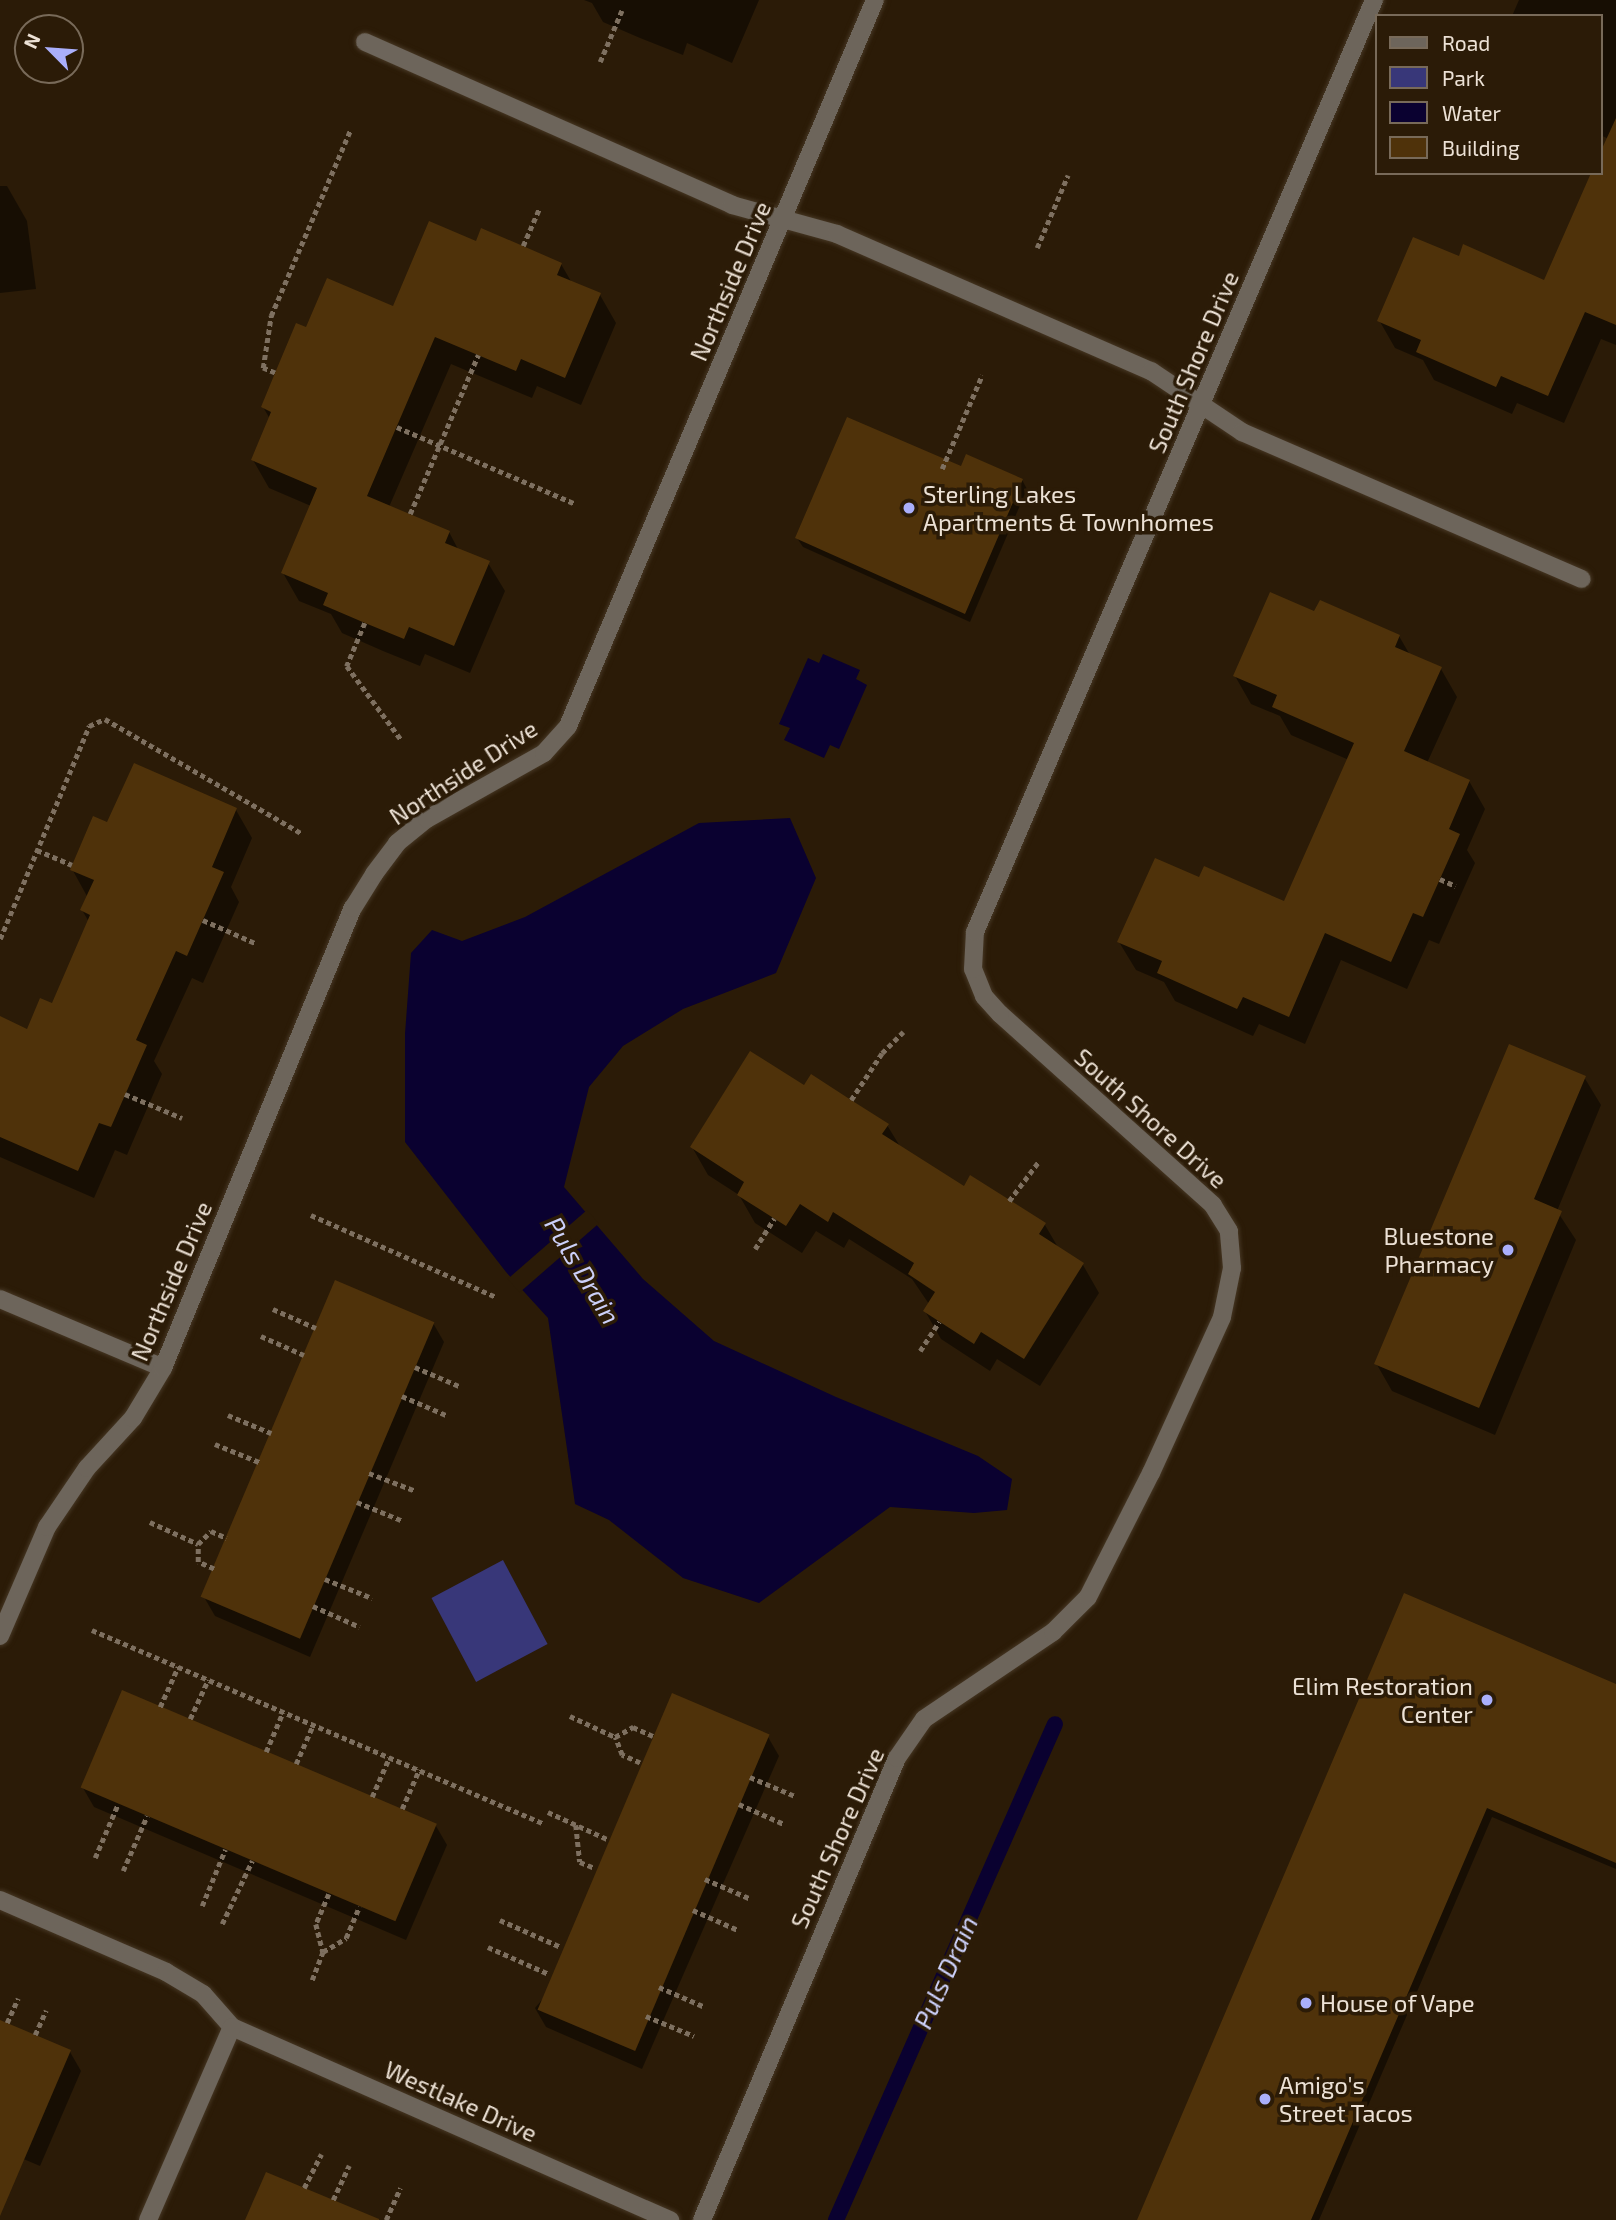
<!DOCTYPE html>
<html>
<head>
<meta charset="utf-8">
<style>
  body { margin:0 }
  #map { position:relative; width:1616px; height:2220px; overflow:hidden; background:#2b1b07; font-family:"Exo 2",sans-serif }
  div>[style] { position:absolute }
  .green>* { inset:0; background:#383779; transform-origin:0 0 }
  .water>* { inset:0; background:#0a0130 }
  .pier>* { inset:0; background:#2b1b07; transform-origin:0 0 }
  .shadow>* { inset:0; background:#0007 }
  .stream>* { height:16px; margin:-8px; padding:0 8px; transform-origin:8px; border-radius:8px; background:#0a0130 }
  .building>* { inset:0; background:#4f320a; transform-origin:0 0 }
  .path>* { height:4.5px; margin-top:-2.25px; transform-origin:0; background:repeating-linear-gradient(90deg,#7e7060 0 5px,transparent 0 8.5px) }
  .roads { filter:drop-shadow(0 0 2px #463724) drop-shadow(0 0 2px #463724) }
  .minor>* { height:18px; margin:-9px; padding:0 9px; transform-origin:9px; border-radius:9px; background:#6d655b }
  .dots>* { width:19px; height:19px; translate:-50% -50%; box-sizing:border-box; border:4px solid #2b1b07; border-radius:50% }
  span { translate:-50% -50%; white-space:nowrap; text-align:center; line-height:1.15; -webkit-text-stroke:7px #2b1b07; paint-order:stroke }
  .street-label { font-size:24px; color:#ece1d5 }
  .poi-label { font-size:24px; color:#ece1d5 }
  .left { translate:0 -50%; text-align:left }
  .right { translate:-100% -50%; text-align:right }
  .water-label { font-size:26px; color:#ccd0f9; font-style:italic }
  .legend { position:absolute; left:1375px; top:14px; width:228px; height:161px; box-sizing:border-box; background:#2b1b07; border:2px solid #786a59; margin:0; padding:9px 12px; list-style:none; font-size:21px; color:#ece1d5 }
  .legend li { display:flex; align-items:center; gap:14px; height:35px }
  .legend b { width:35px; border:2px solid #786a59 }
  .north { position:absolute; left:14px; top:14px; width:70px; height:70px; box-sizing:border-box; background:#2b1b07; border:2px solid #786a59; border-radius:50%; rotate:295deg; font-size:19px; font-weight:700; line-height:28px; text-align:center; color:#ece1d5 }
  .north::after { content:''; display:block; margin:auto; width:24px; height:32px; background:#aaaffb; clip-path:polygon(50% 0,100% 100%,50% 72%,0 100%) }
</style>
</head>
<body>
<div id="map">
  <div class="green">
    <div style="left:503px;top:1560px;width:95px;height:81px;rotate:62deg"></div>
  </div>
  <div class="water">
    <div style="clip-path:polygon(823px 654px,860px 670px,856px 679px,867px 685px,839px 749px,830px 745px,824px 758px,784px 740px,790px 728px,779px 724px,808px 658px,819px 663px)"></div>
    <div style="clip-path:polygon(790px 818px,816px 878px,776px 973px,683px 1009px,623px 1046px,589px 1087px,564px 1187px,643px 1279px,714px 1341px,836px 1397px,978px 1456px,1012px 1479px,1007px 1510px,974px 1513px,890px 1507px,759px 1603px,683px 1578px,609px 1520px,575px 1504px,548px 1318px,506px 1272px,405px 1142px,405px 1034px,411px 953px,432px 930px,462px 941px,525px 917px,699px 823px)"></div>
  </div>
  <div class="pier">
    <div style="left:587px;top:1210px;width:18px;height:105px;rotate:49deg"></div>
  </div>
  <div class="shadow">
    <div style="clip-path:polygon(584px 0,759px 0,732px 63px,687px 43px,683px 55px,640px 38px,603px 22px,592px 3px)"></div>
    <div style="clip-path:polygon(1519px 0,1616px 0,1616px 345px,1601px 339px,1564px 423px,1517px 403px,1512px 414px,1434px 380px,1423px 360px,1395px 348px,1379px 320px,1459px 259px,1545px 282px,1600px 173px,1609px 139px,1600px 135px,1600px 16px,1512px 16px)"></div>
    <div style="clip-path:polygon(0 186px,7px 186px,27px 221px,36px 289px,0 293px)"></div>
    <div style="clip-path:polygon(477px 243px,561px 264px,572px 283px,600px 295px,616px 323px,581px 405px,537px 386px,532px 398px,451px 364px,389px 507px,449px 532px,459px 551px,488px 563px,505px 591px,470px 673px,425px 654px,420px 666px,383px 651px,342px 633px,331px 614px,299px 601px,283px 573px,311px 506px,269px 488px,253px 460px,270px 419px,263px 407px,307px 329px,394px 308px)"></div>
    <div style="clip-path:polygon(962px 468px,1022px 480px,1027px 489px,970px 622px,803px 547px,797px 538px)"></div>
    <div style="clip-path:polygon(1315px 614px,1399px 636px,1410px 655px,1441px 669px,1457px 697px,1427px 763px,1469px 781px,1485px 809px,1467px 850px,1475px 863px,1439px 944px,1429px 940px,1407px 989px,1341px 960px,1305px 1044px,1259px 1024px,1253px 1036px,1175px 1001px,1164px 982px,1136px 970px,1119px 942px,1200px 879px,1285px 904px,1349px 760px,1291px 735px,1280px 716px,1251px 704px,1235px 676px)"></div>
    <div style="clip-path:polygon(236px 810px,252px 838px,231px 887px,239px 902px,203px 983px,192px 978px,154px 1061px,162px 1074px,127px 1155px,115px 1150px,94px 1198px,0 1157px,0 1036px,28px 1031px,53px 1005px,89px 922px,82px 910px,88px 898px,72px 869px,108px 824px)"></div>
    <div style="clip-path:polygon(1584px 1077px,1601px 1105px,1557px 1211px,1576px 1240px,1495px 1435px,1392px 1391px,1376px 1363px)"></div>
    <div style="clip-path:polygon(805px 1087px,887px 1125px,901px 1148px,965px 1188px,1045px 1225px,1059px 1249px,1083px 1265px,1099px 1293px,1040px 1386px,997px 1359px,990px 1371px,941px 1339px,925px 1311px,929px 1304px,912px 1279px,849px 1239px,844px 1248px,816px 1231px,802px 1253px,755px 1223px,739px 1195px,708px 1175px,692px 1147px)"></div>
    <div style="clip-path:polygon(433px 1323px,444px 1342px,310px 1657px,215px 1616px,204px 1597px)"></div>
    <div style="clip-path:polygon(1404px 1595px,1616px 1686px,1616px 1869px,1492px 1817px,1319px 2220px,1138px 2220px)"></div>
    <div style="clip-path:polygon(768px 1737px,779px 1756px,642px 2069px,546px 2027px,535px 2008px)"></div>
    <div style="clip-path:polygon(83px 1788px,436px 1826px,447px 1845px,406px 1940px,94px 1807px)"></div>
    <div style="clip-path:polygon(0 2022px,70px 2052px,81px 2071px,40px 2166px,0 2149px)"></div>
  </div>
  <div class="stream">
    <div style="left:836px;top:2220px;width:542px;rotate:-66.18deg"></div>
  </div>
  <div class="building">
    <div style="clip-path:polygon(1616px 118px,1616px 325px,1585px 312px,1548px 396px,1501px 376px,1496px 387px,1416px 352px,1421px 340px,1377px 321px,1413px 237px,1459px 256px,1463px 244px,1544px 280px,1591px 173px,1600px 173px,1600px 153px)"></div>
    <div style="clip-path:polygon(429px 221px,476px 241px,481px 228px,523px 246px,562px 263px,557px 275px,601px 293px,565px 378px,521px 359px,516px 371px,435px 337px,367px 496px,450px 531px,445px 543px,490px 561px,454px 646px,409px 627px,404px 639px,365px 623px,323px 605px,328px 593px,281px 573px,317px 488px,251px 460px,271px 412px,261px 407px,275px 373px,296px 323px,306px 327px,327px 278px,393px 306px)"></div>
    <div style="clip-path:polygon(847px 417px,961px 466px,966px 454px,1023px 479px,965px 614px,795px 538px)"></div>
    <div style="clip-path:polygon(1270px 592px,1314px 611px,1320px 600px,1400px 635px,1395px 647px,1442px 667px,1404px 751px,1470px 780px,1449px 829px,1460px 834px,1423px 917px,1413px 913px,1391px 962px,1325px 933px,1289px 1017px,1243px 997px,1237px 1009px,1157px 973px,1162px 961px,1117px 942px,1155px 858px,1199px 877px,1204px 866px,1284px 901px,1354px 743px,1272px 707px,1277px 695px,1233px 676px)"></div>
    <div style="clip-path:polygon(134px 763px,237px 808px,212px 867px,224px 872px,187px 956px,176px 951px,136px 1040px,147px 1045px,111px 1127px,99px 1123px,78px 1171px,0 1137px,0 1016px,27px 1029px,40px 998px,52px 1003px,90px 915px,80px 910px,94px 880px,70px 870px,93px 816px,107px 822px)"></div>
    <div style="clip-path:polygon(1509px 1044px,1586px 1076px,1534px 1199px,1562px 1211px,1479px 1408px,1374px 1364px)"></div>
    <div style="clip-path:polygon(750px 1051px,804px 1085px,811px 1074px,851px 1100px,889px 1124px,882px 1134px,964px 1186px,970px 1175px,1046px 1223px,1039px 1234px,1084px 1263px,1024px 1359px,981px 1332px,974px 1344px,923px 1311px,935px 1292px,908px 1274px,914px 1263px,874px 1238px,833px 1212px,828px 1222px,800px 1204px,786px 1226px,737px 1195px,744px 1182px,690px 1147px)"></div>
    <div style="left:335px;top:1280px;width:108px;height:344px;rotate:23deg"></div>
    <div style="clip-path:polygon(1404px 1593px,1616px 1684px,1616px 1863px,1487px 1808px,1311px 2220px,1137px 2220px)"></div>
    <div style="left:122px;top:1690px;width:342px;height:106px;rotate:23deg"></div>
    <div style="left:672px;top:1693px;width:106px;height:344px;rotate:23deg"></div>
    <div style="clip-path:polygon(0 2020px,71px 2050px,0 2216px)"></div>
    <div style="clip-path:polygon(266px 2172px,379px 2219px,379px 2220px,245px 2220px)"></div>
  </div>
  <div class="path">
    <div style="left:600px;top:62px;width:56px;rotate:-67.1deg"></div>
    <div style="left:523px;top:246px;width:40px;rotate:-66.6deg"></div>
    <div style="left:1037px;top:248px;width:79px;rotate:-67deg"></div>
    <div style="left:275px;top:373px;width:13px;rotate:-157deg"></div>
    <div style="left:263px;top:368px;width:53px;rotate:-81.3deg"></div>
    <div style="left:271px;top:316px;width:201px;rotate:-66.9deg"></div>
    <div style="left:397px;top:427px;width:195px;rotate:23.3deg"></div>
    <div style="left:942px;top:469px;width:102px;rotate:-66.9deg"></div>
    <div style="left:410px;top:514px;width:173px;rotate:-66.8deg"></div>
    <div style="left:365px;top:623px;width:47px;rotate:112.7deg"></div>
    <div style="left:347px;top:666px;width:93px;rotate:53.7deg"></div>
    <div style="left:37px;top:850px;width:38px;rotate:23deg"></div>
    <div style="left:1440px;top:879px;width:17px;rotate:24deg"></div>
    <div style="left:203px;top:920px;width:57px;rotate:23.9deg"></div>
    <div style="left:0;top:939px;width:231px;rotate:-67.3deg"></div>
    <div style="left:89px;top:726px;width:17px;rotate:-24deg"></div>
    <div style="left:105px;top:719px;width:227px;rotate:30.2deg"></div>
    <div style="left:125px;top:1094px;width:62px;rotate:22.8deg"></div>
    <div style="left:851px;top:1100px;width:56px;rotate:-56.6deg"></div>
    <div style="left:882px;top:1053px;width:30px;rotate:-45deg"></div>
    <div style="left:1009px;top:1201px;width:50px;rotate:-53.1deg"></div>
    <div style="left:311px;top:1215px;width:202px;rotate:23.9deg"></div>
    <div style="left:755px;top:1249px;width:36px;rotate:-58deg"></div>
    <div style="left:273px;top:1309px;width:47px;rotate:23.8deg"></div>
    <div style="left:261px;top:1336px;width:47px;rotate:23.8deg"></div>
    <div style="left:920px;top:1351px;width:35px;rotate:-57deg"></div>
    <div style="left:415px;top:1367px;width:48px;rotate:23.4deg"></div>
    <div style="left:402px;top:1396px;width:48px;rotate:23.4deg"></div>
    <div style="left:228px;top:1415px;width:47px;rotate:22.7deg"></div>
    <div style="left:215px;top:1444px;width:48px;rotate:22.2deg"></div>
    <div style="left:369px;top:1473px;width:50px;rotate:21deg"></div>
    <div style="left:357px;top:1502px;width:50px;rotate:22.4deg"></div>
    <div style="left:150px;top:1522px;width:53px;rotate:24.6deg"></div>
    <div style="left:214px;top:1569px;width:17px;rotate:-156deg"></div>
    <div style="left:198px;top:1562px;width:18px;rotate:-90deg"></div>
    <div style="left:198px;top:1544px;width:18px;rotate:-45deg"></div>
    <div style="left:211px;top:1531px;width:17px;rotate:24deg"></div>
    <div style="left:325px;top:1579px;width:51px;rotate:22deg"></div>
    <div style="left:313px;top:1606px;width:51px;rotate:24.1deg"></div>
    <div style="left:92px;top:1630px;width:490px;rotate:23.2deg"></div>
    <div style="left:160px;top:1707px;width:44px;rotate:-65.8deg"></div>
    <div style="left:570px;top:1716px;width:50px;rotate:25deg"></div>
    <div style="left:190px;top:1719px;width:43px;rotate:-65.2deg"></div>
    <div style="left:266px;top:1752px;width:43px;rotate:-67deg"></div>
    <div style="left:640px;top:1763px;width:20px;rotate:-156deg"></div>
    <div style="left:622px;top:1755px;width:19px;rotate:-111deg"></div>
    <div style="left:615px;top:1737px;width:21px;rotate:-29deg"></div>
    <div style="left:633px;top:1727px;width:22px;rotate:24deg"></div>
    <div style="left:296px;top:1764px;width:43px;rotate:-66.4deg"></div>
    <div style="left:750px;top:1777px;width:49px;rotate:22.9deg"></div>
    <div style="left:372px;top:1797px;width:43px;rotate:-66.4deg"></div>
    <div style="left:739px;top:1804px;width:49px;rotate:24deg"></div>
    <div style="left:402px;top:1809px;width:43px;rotate:-66.4deg"></div>
    <div style="left:548px;top:1812px;width:65px;rotate:24.6deg"></div>
    <div style="left:576px;top:1825px;width:37px;rotate:84deg"></div>
    <div style="left:580px;top:1862px;width:16px;rotate:22deg"></div>
    <div style="left:95px;top:1858px;width:59px;rotate:-66.9deg"></div>
    <div style="left:123px;top:1871px;width:60px;rotate:-66.4deg"></div>
    <div style="left:705px;top:1879px;width:50px;rotate:23.5deg"></div>
    <div style="left:329px;top:1894px;width:33px;rotate:113deg"></div>
    <div style="left:316px;top:1924px;width:29px;rotate:76deg"></div>
    <div style="left:323px;top:1952px;width:27px;rotate:-31deg"></div>
    <div style="left:346px;top:1938px;width:34px;rotate:-67deg"></div>
    <div style="left:202px;top:1906px;width:61px;rotate:-67.7deg"></div>
    <div style="left:693px;top:1910px;width:49px;rotate:24deg"></div>
    <div style="left:500px;top:1920px;width:67px;rotate:23.9deg"></div>
    <div style="left:222px;top:1924px;width:70px;rotate:-64.5deg"></div>
    <div style="left:488px;top:1947px;width:67px;rotate:23.9deg"></div>
    <div style="left:312px;top:1980px;width:30px;rotate:-69deg"></div>
    <div style="left:659px;top:1987px;width:50px;rotate:23.5deg"></div>
    <div style="left:646px;top:2016px;width:52px;rotate:22.6deg"></div>
    <div style="left:7px;top:2023px;width:27px;rotate:-66deg"></div>
    <div style="left:35px;top:2035px;width:27px;rotate:-66deg"></div>
    <div style="left:304px;top:2188px;width:38px;rotate:-63deg"></div>
    <div style="left:333px;top:2200px;width:38px;rotate:-65deg"></div>
    <div style="left:386px;top:2220px;width:35px;rotate:-66deg"></div>
  </div>
  <div class="roads">
    <div class="minor">
      <div style="left:365px;top:42px;width:402px;rotate:23.9deg"></div>
      <div style="left:732px;top:205px;width:109px;rotate:15.4deg"></div>
      <div style="left:837px;top:234px;width:343px;rotate:23.6deg"></div>
      <div style="left:1151px;top:371px;width:110px;rotate:33.8deg"></div>
      <div style="left:1242px;top:432px;width:370px;rotate:23.4deg"></div>
      <div style="left:0;top:1299px;width:177px;rotate:22.9deg"></div>
      <div style="left:0;top:1636px;width:119px;rotate:-66.7deg"></div>
      <div style="left:47px;top:1527px;width:71px;rotate:-55.9deg"></div>
      <div style="left:87px;top:1468px;width:68px;rotate:-47.4deg"></div>
      <div style="left:133px;top:1418px;width:58px;rotate:-59deg"></div>
      <div style="left:163px;top:1368px;width:498px;rotate:-67.6deg"></div>
      <div style="left:353px;top:908px;width:40px;rotate:-58deg"></div>
      <div style="left:374px;top:874px;width:39px;rotate:-53deg"></div>
      <div style="left:397px;top:843px;width:38px;rotate:-39deg"></div>
      <div style="left:427px;top:819px;width:134px;rotate:-29.4deg"></div>
      <div style="left:544px;top:753px;width:36px;rotate:-48deg"></div>
      <div style="left:568px;top:726px;width:788px;rotate:-67.08deg"></div>
      <div style="left:0;top:1900px;width:181px;rotate:23.4deg"></div>
      <div style="left:166px;top:1972px;width:43px;rotate:30.7deg"></div>
      <div style="left:203px;top:1994px;width:44px;rotate:48.7deg"></div>
      <div style="left:232px;top:2027px;width:479px;rotate:23.8deg"></div>
      <div style="left:148px;top:2220px;width:210px;rotate:-66.5deg"></div>
      <div style="left:702px;top:2220px;width:501px;rotate:-67.12deg"></div>
      <div style="left:897px;top:1758px;width:47px;rotate:-55.3deg"></div>
      <div style="left:924px;top:1719px;width:156px;rotate:-34deg"></div>
      <div style="left:1053px;top:1632px;width:49px;rotate:-45deg"></div>
      <div style="left:1088px;top:1597px;width:139px;rotate:-63.1deg"></div>
      <div style="left:1151px;top:1473px;width:171px;rotate:-65.5deg"></div>
      <div style="left:1222px;top:1317px;width:50px;rotate:-78.5deg"></div>
      <div style="left:1232px;top:1268px;width:37px;rotate:-95deg"></div>
      <div style="left:1229px;top:1231px;width:31px;rotate:-122deg"></div>
      <div style="left:1213px;top:1205px;width:286px;rotate:-138.1deg"></div>
      <div style="left:1000px;top:1014px;width:24px;rotate:-132deg"></div>
      <div style="left:984px;top:996px;width:29px;rotate:-112deg"></div>
      <div style="left:973px;top:969px;width:37px;rotate:-87deg"></div>
      <div style="left:975px;top:932px;width:1014px;rotate:-66.82deg"></div>
    </div>
  </div>
  <div class="dots">
    <div style="left:909px;top:508px;background:#aaaffb"></div>
    <div style="left:1508px;top:1250px;background:#aaaffb"></div>
    <div style="left:1487px;top:1700px;background:#aaaffb"></div>
    <div style="left:1306px;top:2003px;background:#aaaffb"></div>
    <div style="left:1265px;top:2099px;background:#aaaffb"></div>
  </div>
  <div class="street-label">
    <span style="left:730px;top:281px;rotate:-67deg">Northside Drive</span>
    <span style="left:1193px;top:362px;rotate:-67deg">South Shore Drive</span>
    <span style="left:463px;top:772px;rotate:-33deg">Northside Drive</span>
    <span style="left:1151px;top:1118px;rotate:42deg">South Shore Drive</span>
    <span style="left:171px;top:1281px;rotate:-67deg">Northside Drive</span>
    <span style="left:837px;top:1838px;rotate:-66deg">South Shore Drive</span>
    <span style="left:461px;top:2101px;rotate:24deg">Westlake Drive</span>
  </div>
  <div class="poi-label">
    <span class="left" style="left:923px;top:508px">Sterling Lakes<br>Apartments &amp; Townhomes</span>
    <span class="right" style="left:1494px;top:1250px">Bluestone<br>Pharmacy</span>
    <span class="right" style="left:1473px;top:1700px">Elim Restoration<br>Center</span>
    <span class="left" style="left:1320px;top:2003px">House of Vape</span>
    <span class="left" style="left:1279px;top:2099px">Amigo's<br>Street Tacos</span>
  </div>
  <div class="water-label">
    <span style="left:583px;top:1270px;rotate:59deg">Puls Drain</span>
    <span style="left:945px;top:1972px;rotate:-66deg">Puls Drain</span>
  </div>
  <ul class="legend">
  <li><b style="height:9px;background:#6d655b"></b>Road</li>
  <li><b style="height:19px;background:#383779"></b>Park</li>
  <li><b style="height:19px;background:#0a0130"></b>Water</li>
  <li><b style="height:19px;background:#4f320a"></b>Building</li>
  </ul>
  <div class="north">N</div>
</div>
</body>
</html>
